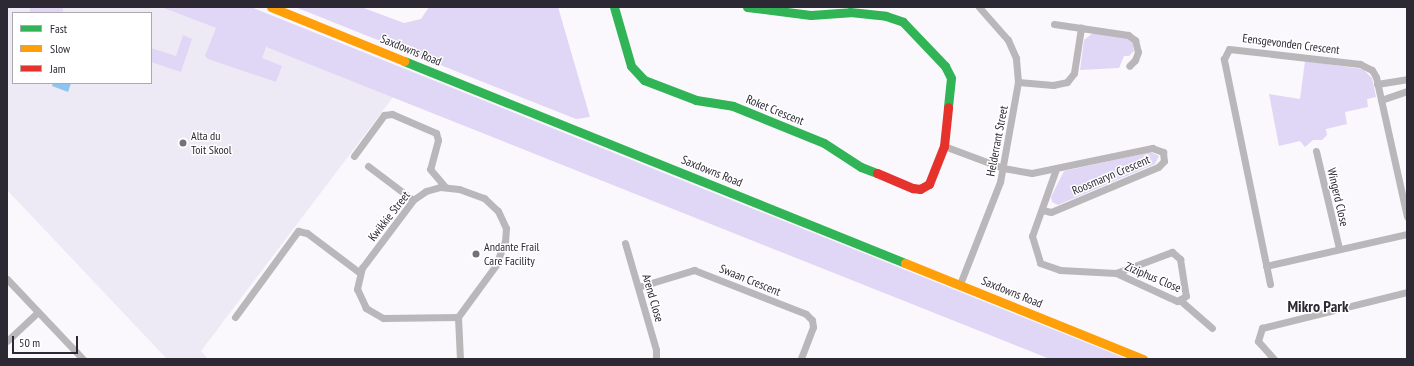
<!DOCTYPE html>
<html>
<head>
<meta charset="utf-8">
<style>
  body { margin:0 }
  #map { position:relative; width:1414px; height:366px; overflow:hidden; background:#faf8fc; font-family:"PT Sans Narrow",sans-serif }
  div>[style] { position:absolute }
  .built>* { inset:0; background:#eeeaf5 }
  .green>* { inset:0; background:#e0d6f6; transform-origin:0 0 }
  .water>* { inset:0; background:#8ec4ee }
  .street>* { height:7px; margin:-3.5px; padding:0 3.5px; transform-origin:3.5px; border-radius:3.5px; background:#bab7bb }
  .fast>* { height:9px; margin:-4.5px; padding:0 4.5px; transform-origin:4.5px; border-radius:4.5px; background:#30b455 }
  .slow>* { height:9px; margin:-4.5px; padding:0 4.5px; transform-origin:4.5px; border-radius:4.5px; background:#ff9f0a }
  .jam>* { height:9px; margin:-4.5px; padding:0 4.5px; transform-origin:4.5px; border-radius:4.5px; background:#e5322d }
  .dots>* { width:11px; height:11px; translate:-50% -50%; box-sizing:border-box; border:2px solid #fff; border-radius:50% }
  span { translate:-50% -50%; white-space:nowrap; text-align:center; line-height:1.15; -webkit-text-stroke:3px #fff; paint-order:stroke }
  .street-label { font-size:12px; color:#2c2934 }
  .poi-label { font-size:12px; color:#2c2934 }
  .left { translate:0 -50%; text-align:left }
  .district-label { font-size:16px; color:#2c2934; font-weight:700 }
  .frame { position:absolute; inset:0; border:8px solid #2c2934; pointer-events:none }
  .legend { position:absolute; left:12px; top:12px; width:140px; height:72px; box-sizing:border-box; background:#fff; border:1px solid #aba9ae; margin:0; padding:5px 7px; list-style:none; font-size:12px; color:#2c2934 }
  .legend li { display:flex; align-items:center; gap:8px; height:20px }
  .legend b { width:20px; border:1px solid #aba9ae }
  .scale { position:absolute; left:12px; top:336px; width:66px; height:18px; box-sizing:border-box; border:2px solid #2c2934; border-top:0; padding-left:5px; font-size:12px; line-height:14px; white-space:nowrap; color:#2c2934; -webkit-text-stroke:3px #fff; paint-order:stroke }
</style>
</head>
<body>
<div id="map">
  <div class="built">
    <div style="clip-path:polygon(evenodd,7px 7px,161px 7px,394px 96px,201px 351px,208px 359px,167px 359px,7px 190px,7px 7px,13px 13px,151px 13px,151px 83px,13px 83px,13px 13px)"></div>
  </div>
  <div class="green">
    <div style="left:30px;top:7px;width:33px;height:6px"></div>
    <div style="clip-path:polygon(161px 7px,251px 7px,1127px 359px,1050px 359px,266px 47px,262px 58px,282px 66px,276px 82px,208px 59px,205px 56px,216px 28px)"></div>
    <div style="clip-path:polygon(295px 7px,361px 7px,404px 23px,421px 19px,429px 7px,558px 7px,590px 117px,576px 119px)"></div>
    <div style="clip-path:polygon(1093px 33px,1125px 37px,1132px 40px,1134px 51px,1129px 56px,1124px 56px,1119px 68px,1080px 70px,1084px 40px)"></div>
    <div style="clip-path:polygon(183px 35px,192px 39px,181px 72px,151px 62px,151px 48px,176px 56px)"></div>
    <div style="clip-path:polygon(1305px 61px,1363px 69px,1372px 78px,1376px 97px,1367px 99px,1368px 107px,1345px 112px,1347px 124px,1326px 129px,1327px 135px,1322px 140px,1313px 140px,1305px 147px,1300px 141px,1279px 146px,1269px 94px,1300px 99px)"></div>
    <div style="clip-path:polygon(1151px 152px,1159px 156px,1155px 164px,1058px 205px,1052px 202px,1051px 197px,1064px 171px)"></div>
  </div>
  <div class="water">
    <div style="clip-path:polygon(53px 83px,71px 83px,68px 92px,52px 86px)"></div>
  </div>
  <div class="street">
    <div style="left:1054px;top:24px;width:75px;rotate:8.5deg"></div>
    <div style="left:1128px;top:35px;width:9px;rotate:36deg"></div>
    <div style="left:1135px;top:40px;width:12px;rotate:76deg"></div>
    <div style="left:1138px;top:52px;width:9px;rotate:111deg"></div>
    <div style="left:1135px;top:60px;width:8px;rotate:135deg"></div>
    <div style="left:1018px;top:82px;width:35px;rotate:5deg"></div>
    <div style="left:1053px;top:85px;width:14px;rotate:-12deg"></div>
    <div style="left:1067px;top:82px;width:11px;rotate:-52deg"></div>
    <div style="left:1074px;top:73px;width:46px;rotate:-81.2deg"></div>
    <div style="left:1377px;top:84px;width:30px;rotate:-9deg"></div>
    <div style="left:1381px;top:100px;width:28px;rotate:-19deg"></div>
    <div style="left:944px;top:146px;width:63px;rotate:20.4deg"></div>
    <div style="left:1003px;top:168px;width:29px;rotate:10deg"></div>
    <div style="left:1032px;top:173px;width:123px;rotate:-11.8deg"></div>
    <div style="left:1152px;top:148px;width:12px;rotate:20deg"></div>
    <div style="left:1163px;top:152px;width:9px;rotate:84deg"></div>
    <div style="left:1164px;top:161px;width:8px;rotate:135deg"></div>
    <div style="left:1158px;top:167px;width:116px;rotate:157.2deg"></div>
    <div style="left:1051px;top:212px;width:9px;rotate:-167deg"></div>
    <div style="left:1316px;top:151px;width:100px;rotate:76.7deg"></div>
    <div style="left:354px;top:156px;width:51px;rotate:-53.8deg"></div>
    <div style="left:384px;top:115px;width:8px;rotate:-7deg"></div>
    <div style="left:392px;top:114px;width:48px;rotate:23.4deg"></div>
    <div style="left:436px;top:133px;width:7px;rotate:74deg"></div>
    <div style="left:438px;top:140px;width:30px;rotate:105deg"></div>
    <div style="left:430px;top:169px;width:23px;rotate:50deg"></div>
    <div style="left:368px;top:166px;width:56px;rotate:37.1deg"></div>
    <div style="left:1056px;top:169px;width:71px;rotate:109.7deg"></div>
    <div style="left:1032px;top:236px;width:28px;rotate:73deg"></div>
    <div style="left:1040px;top:263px;width:21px;rotate:19deg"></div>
    <div style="left:1060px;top:270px;width:56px;rotate:3.1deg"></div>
    <div style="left:1116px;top:273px;width:60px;rotate:-20.6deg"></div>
    <div style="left:1172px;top:252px;width:11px;rotate:41deg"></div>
    <div style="left:1180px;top:259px;width:37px;rotate:81deg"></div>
    <div style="left:1186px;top:296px;width:10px;rotate:151deg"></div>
    <div style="left:1177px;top:301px;width:67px;rotate:-155.3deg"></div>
    <div style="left:625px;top:243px;width:111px;rotate:73.8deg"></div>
    <div style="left:656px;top:350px;width:9px;rotate:90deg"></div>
    <div style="left:1266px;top:266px;width:145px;rotate:-12.8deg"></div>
    <div style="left:7px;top:279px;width:110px;rotate:46.5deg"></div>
    <div style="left:960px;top:284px;width:110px;rotate:-68.6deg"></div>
    <div style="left:1000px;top:182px;width:102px;rotate:-79.8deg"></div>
    <div style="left:1018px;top:82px;width:24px;rotate:-95deg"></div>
    <div style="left:1016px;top:58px;width:20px;rotate:-114deg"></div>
    <div style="left:1008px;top:40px;width:44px;rotate:-131.3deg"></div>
    <div style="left:1270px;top:284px;width:230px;rotate:-101.6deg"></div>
    <div style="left:1224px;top:59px;width:11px;rotate:-63deg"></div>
    <div style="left:1229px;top:49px;width:132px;rotate:6.5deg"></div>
    <div style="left:1360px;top:64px;width:13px;rotate:27deg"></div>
    <div style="left:1372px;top:70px;width:8px;rotate:60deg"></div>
    <div style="left:1376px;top:77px;width:143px;rotate:77.5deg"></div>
    <div style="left:638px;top:287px;width:59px;rotate:-16.9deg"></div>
    <div style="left:694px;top:270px;width:120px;rotate:21.4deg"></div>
    <div style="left:806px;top:314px;width:8px;rotate:45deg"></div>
    <div style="left:812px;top:320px;width:7px;rotate:82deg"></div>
    <div style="left:813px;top:327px;width:34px;rotate:111deg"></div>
    <div style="left:1181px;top:301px;width:41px;rotate:41.1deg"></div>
    <div style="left:235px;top:317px;width:107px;rotate:-53.8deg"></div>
    <div style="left:298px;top:231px;width:9px;rotate:13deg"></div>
    <div style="left:307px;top:233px;width:66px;rotate:37deg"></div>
    <div style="left:458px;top:317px;width:75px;rotate:179.2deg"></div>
    <div style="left:383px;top:318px;width:20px;rotate:-150deg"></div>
    <div style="left:366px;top:308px;width:21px;rotate:-115deg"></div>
    <div style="left:357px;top:289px;width:22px;rotate:-77deg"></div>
    <div style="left:362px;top:268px;width:85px;rotate:-53.1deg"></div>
    <div style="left:413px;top:200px;width:16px;rotate:-35deg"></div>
    <div style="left:426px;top:191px;width:15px;rotate:-16deg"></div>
    <div style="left:440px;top:187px;width:19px;rotate:6deg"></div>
    <div style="left:459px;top:189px;width:27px;rotate:20deg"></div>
    <div style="left:484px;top:198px;width:19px;rotate:43deg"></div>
    <div style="left:498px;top:211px;width:19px;rotate:65deg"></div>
    <div style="left:506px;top:228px;width:13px;rotate:94deg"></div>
    <div style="left:505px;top:241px;width:26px;rotate:111deg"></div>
    <div style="left:496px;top:265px;width:64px;rotate:126.2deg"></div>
    <div style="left:458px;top:317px;width:42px;rotate:87.3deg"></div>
    <div style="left:7px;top:341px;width:42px;rotate:-43.1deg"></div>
    <div style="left:1274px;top:359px;width:24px;rotate:-132deg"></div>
    <div style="left:1258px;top:341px;width:14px;rotate:-73deg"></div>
    <div style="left:1262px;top:328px;width:149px;rotate:-13.9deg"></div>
  </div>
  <div class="fast">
    <div style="left:614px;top:7px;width:61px;rotate:73.9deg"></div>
    <div style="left:631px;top:66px;width:19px;rotate:47deg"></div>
    <div style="left:644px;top:80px;width:56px;rotate:21deg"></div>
    <div style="left:696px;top:100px;width:37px;rotate:9deg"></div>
    <div style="left:733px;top:106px;width:98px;rotate:22.1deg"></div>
    <div style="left:824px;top:143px;width:44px;rotate:33deg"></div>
    <div style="left:861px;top:167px;width:17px;rotate:21deg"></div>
    <div style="left:747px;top:7px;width:64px;rotate:7.1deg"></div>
    <div style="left:811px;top:15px;width:39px;rotate:-4deg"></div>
    <div style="left:850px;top:12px;width:36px;rotate:6deg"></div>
    <div style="left:886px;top:16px;width:18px;rotate:19deg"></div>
    <div style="left:903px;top:22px;width:61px;rotate:46.3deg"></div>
    <div style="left:945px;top:66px;width:13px;rotate:63deg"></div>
    <div style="left:951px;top:78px;width:29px;rotate:96deg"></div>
    <div style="left:404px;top:61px;width:540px;rotate:21.96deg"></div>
  </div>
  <div class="slow">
    <div style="left:271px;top:7px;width:144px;rotate:22.1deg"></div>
    <div style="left:905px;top:263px;width:257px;rotate:22deg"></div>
  </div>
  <div class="jam">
    <div style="left:877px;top:173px;width:39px;rotate:23deg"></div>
    <div style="left:913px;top:188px;width:7px;rotate:8deg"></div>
    <div style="left:920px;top:189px;width:10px;rotate:-29deg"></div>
    <div style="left:929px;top:184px;width:41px;rotate:-68.5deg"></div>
    <div style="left:944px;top:146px;width:39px;rotate:-84deg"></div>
  </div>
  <div class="dots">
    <div style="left:183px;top:143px;background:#74717a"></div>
    <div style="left:476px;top:254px;background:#74717a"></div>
  </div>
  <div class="street-label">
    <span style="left:1291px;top:44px;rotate:7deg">Eensgevonden Crescent</span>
    <span style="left:411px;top:50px;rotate:22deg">Saxdowns Road</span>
    <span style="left:775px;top:110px;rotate:22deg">Roket Crescent</span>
    <span style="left:997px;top:141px;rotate:-79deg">Helderrant Street</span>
    <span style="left:712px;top:171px;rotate:22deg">Saxdowns Road</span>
    <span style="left:1111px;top:175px;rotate:-23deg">Roosmaryn Crescent</span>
    <span style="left:1338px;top:197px;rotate:77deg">Wingerd Close</span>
    <span style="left:389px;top:216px;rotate:-52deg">Kwikkie Street</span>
    <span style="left:1153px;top:277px;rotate:23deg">Ziziphus Close</span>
    <span style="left:750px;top:280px;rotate:22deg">Swaan Crescent</span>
    <span style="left:1012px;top:292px;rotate:22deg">Saxdowns Road</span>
    <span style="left:653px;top:298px;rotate:74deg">Arend Close</span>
  </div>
  <div class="poi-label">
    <span class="left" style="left:191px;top:143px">Alta du<br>Toit Skool</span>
    <span class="left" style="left:484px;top:254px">Andante Frail<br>Care Facility</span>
  </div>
  <div class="district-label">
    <span style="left:1318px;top:306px">Mikro Park</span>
  </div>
  <div class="frame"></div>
  <ul class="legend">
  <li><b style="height:5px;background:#30b455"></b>Fast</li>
  <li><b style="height:5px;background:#ff9f0a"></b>Slow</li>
  <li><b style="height:5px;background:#e5322d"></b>Jam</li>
  </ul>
  <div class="scale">50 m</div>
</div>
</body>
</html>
